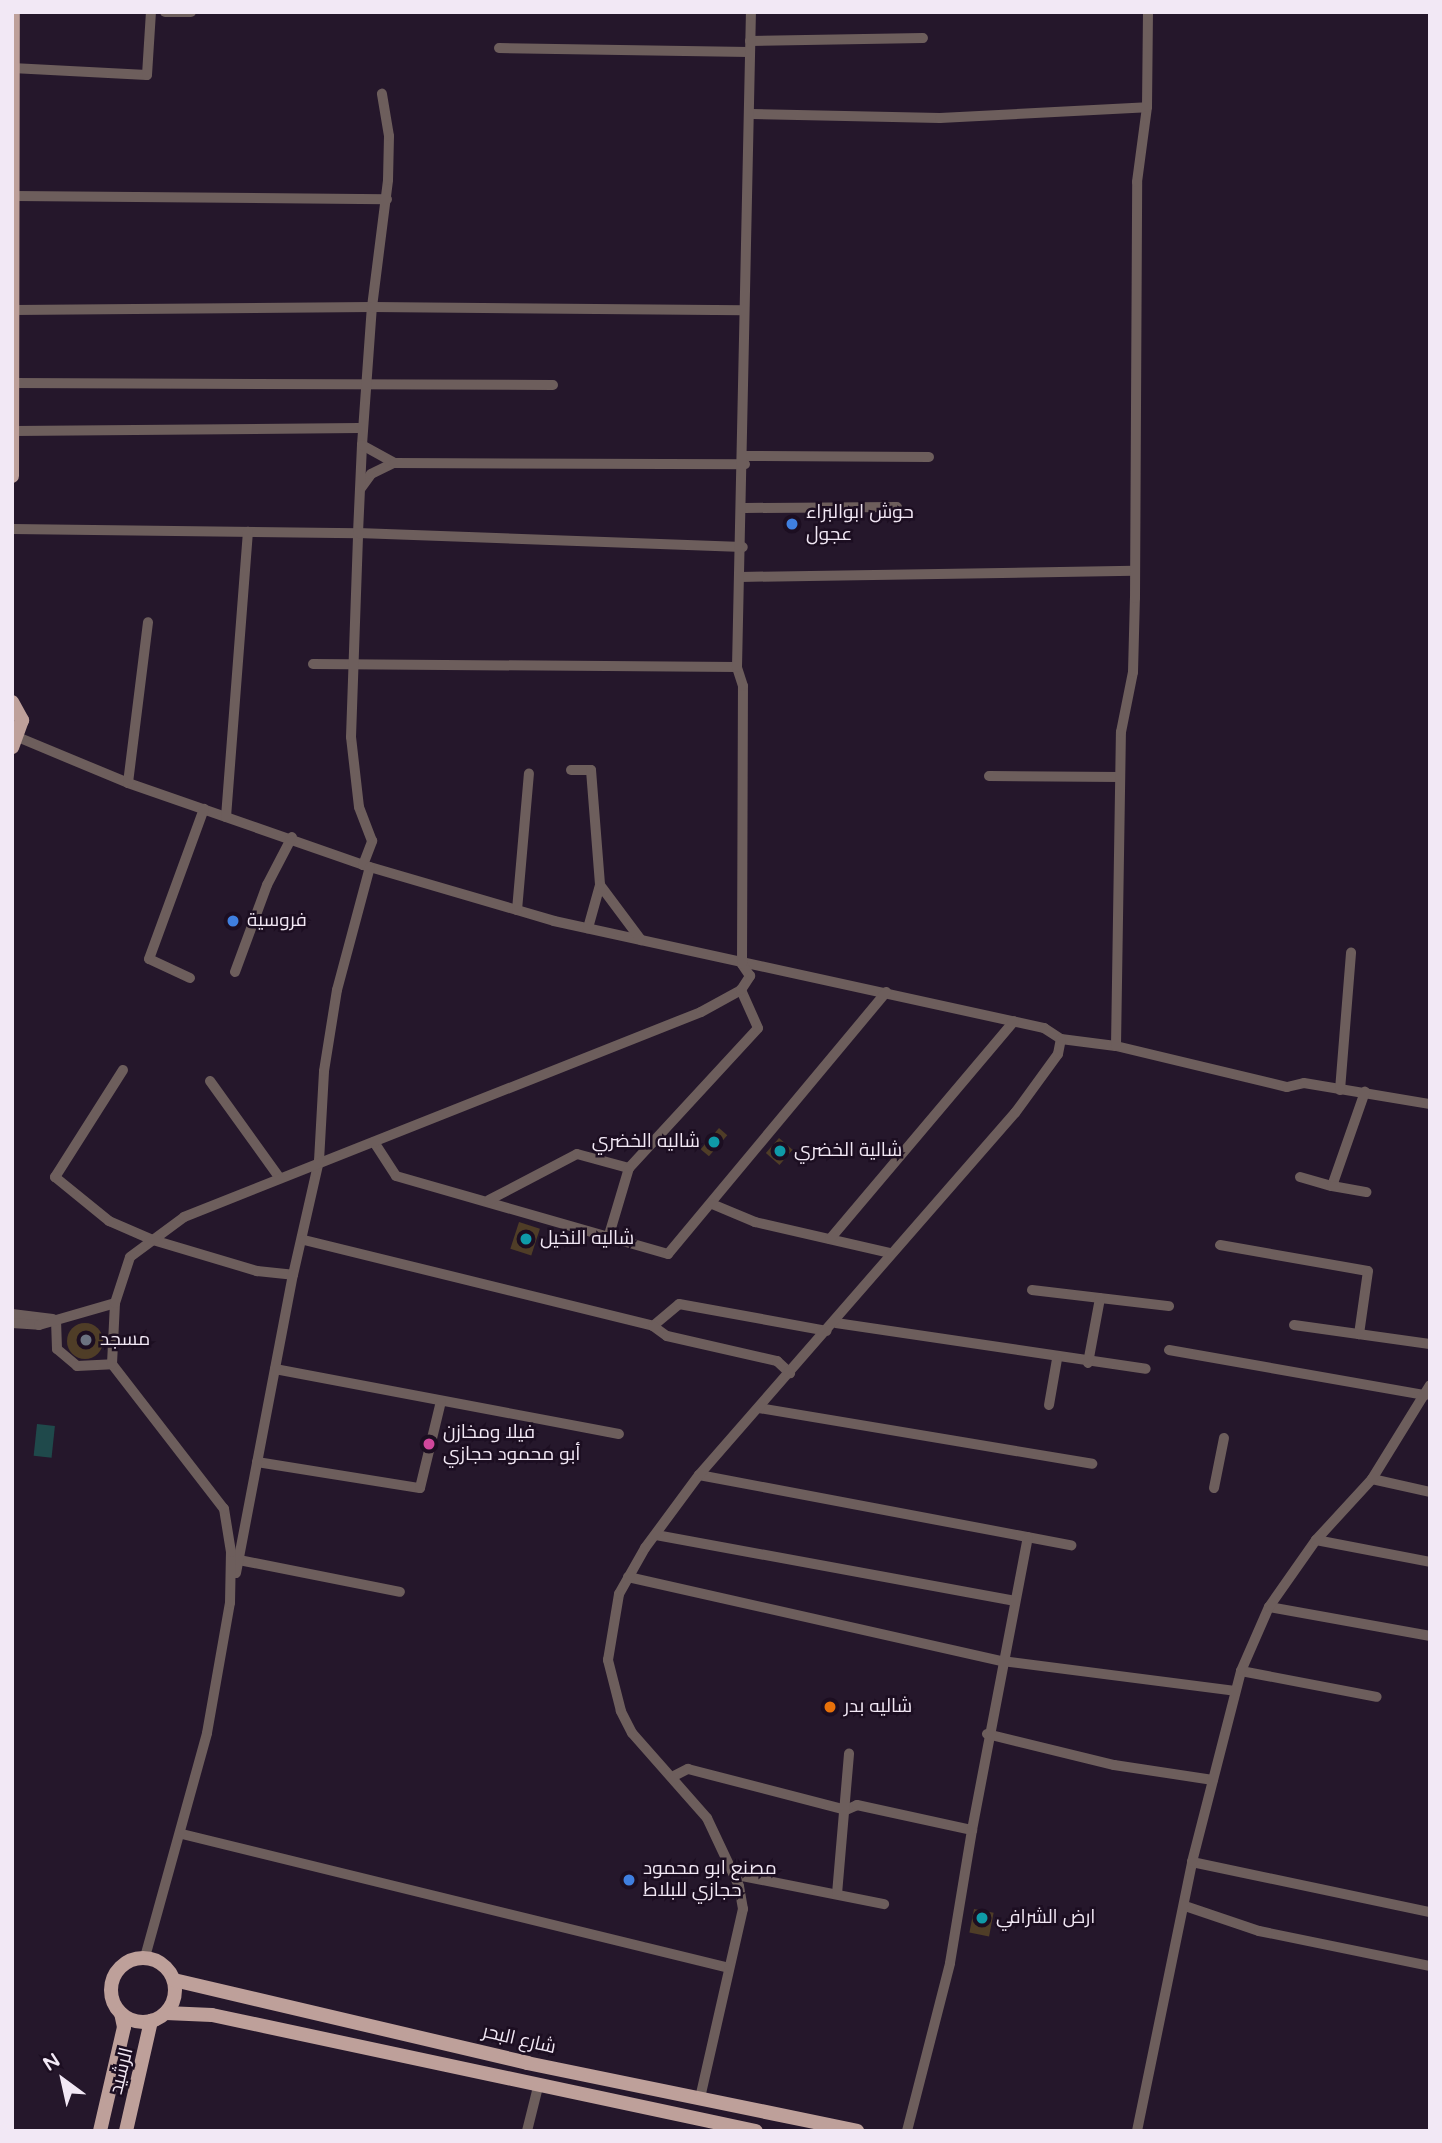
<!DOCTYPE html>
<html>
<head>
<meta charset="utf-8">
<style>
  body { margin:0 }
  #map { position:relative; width:1442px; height:2143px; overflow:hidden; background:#25172b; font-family:"Varela Round",Cairo,sans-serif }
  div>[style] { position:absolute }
  .water>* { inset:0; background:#1f494b; transform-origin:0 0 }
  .building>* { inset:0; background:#4f3d27; transform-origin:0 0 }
  .round { border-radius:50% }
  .minor>* { height:10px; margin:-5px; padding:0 5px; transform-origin:5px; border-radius:5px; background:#6d5e5c }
  .major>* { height:14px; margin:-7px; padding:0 7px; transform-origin:7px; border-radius:7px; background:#bea09a }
  .major>.ring { margin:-7px; padding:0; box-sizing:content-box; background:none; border:14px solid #bea09a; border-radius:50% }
  .dots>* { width:19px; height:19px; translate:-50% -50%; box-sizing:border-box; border:4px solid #1c0e21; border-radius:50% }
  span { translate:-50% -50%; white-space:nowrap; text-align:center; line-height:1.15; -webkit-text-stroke:5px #1c0e21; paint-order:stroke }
  .poi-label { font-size:19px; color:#f2e8f5 }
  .left { translate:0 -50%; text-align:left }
  .right { translate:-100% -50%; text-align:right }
  .street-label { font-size:19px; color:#f2e8f5 }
  .frame { position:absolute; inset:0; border:14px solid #f2e8f5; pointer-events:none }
  .north { position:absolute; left:28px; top:2045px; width:70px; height:70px; -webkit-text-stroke:5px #1c0e21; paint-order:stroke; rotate:327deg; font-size:19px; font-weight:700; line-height:28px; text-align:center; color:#f2e8f5 }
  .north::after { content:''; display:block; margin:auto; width:24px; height:32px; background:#f2e8f5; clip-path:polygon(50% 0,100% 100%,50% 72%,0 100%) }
</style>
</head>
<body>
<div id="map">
  <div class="water">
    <div style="left:37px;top:1424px;width:18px;height:32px;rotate:6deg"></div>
  </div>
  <div class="building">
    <div style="left:719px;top:1128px;width:11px;height:28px;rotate:41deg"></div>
    <div style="left:779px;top:1138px;width:18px;height:20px;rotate:41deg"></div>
    <div style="left:519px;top:1222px;width:22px;height:28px;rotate:18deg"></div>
    <div class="round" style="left:67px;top:1323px;width:36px;height:36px"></div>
    <div style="left:974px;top:1909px;width:20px;height:24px;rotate:11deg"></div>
  </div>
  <div class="minor">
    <div style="left:165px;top:12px;width:26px"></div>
    <div style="left:750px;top:41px;width:173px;rotate:-1deg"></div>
    <div style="left:499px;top:48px;width:250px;rotate:0.9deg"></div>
    <div style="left:12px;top:68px;width:135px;rotate:3deg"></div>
    <div style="left:147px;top:75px;width:63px;rotate:-86.4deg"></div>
    <div style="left:752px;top:114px;width:188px;rotate:1.2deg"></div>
    <div style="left:940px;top:118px;width:207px;rotate:-3deg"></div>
    <div style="left:15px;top:196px;width:372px;rotate:0.5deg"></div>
    <div style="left:14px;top:310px;width:358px;rotate:-0.5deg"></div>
    <div style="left:372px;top:307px;width:128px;rotate:-82.8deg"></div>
    <div style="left:388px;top:180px;width:44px;rotate:-88.7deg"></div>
    <div style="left:389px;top:136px;width:43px;rotate:-99.5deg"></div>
    <div style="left:13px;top:383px;width:540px;rotate:0.21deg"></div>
    <div style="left:14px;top:431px;width:345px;rotate:-0.5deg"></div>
    <div style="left:362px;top:445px;width:138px;rotate:-85.9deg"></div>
    <div style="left:372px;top:307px;width:372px;rotate:0.5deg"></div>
    <div style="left:744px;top:456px;width:185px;rotate:0.3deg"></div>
    <div style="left:361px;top:488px;width:17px;rotate:-54deg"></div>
    <div style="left:371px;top:474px;width:25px;rotate:-26deg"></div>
    <div style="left:745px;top:508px;width:152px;rotate:-0.4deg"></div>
    <div style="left:12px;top:529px;width:346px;rotate:0.7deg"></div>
    <div style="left:358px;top:533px;width:88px;rotate:-87.4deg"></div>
    <div style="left:362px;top:445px;width:37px;rotate:29deg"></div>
    <div style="left:394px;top:463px;width:351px;rotate:0.2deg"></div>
    <div style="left:740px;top:577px;width:394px;rotate:-0.9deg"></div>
    <div style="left:313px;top:664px;width:424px;rotate:0.4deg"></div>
    <div style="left:20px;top:738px;width:117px;rotate:22.6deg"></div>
    <div style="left:128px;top:783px;width:249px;rotate:19.2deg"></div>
    <div style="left:363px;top:865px;width:199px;rotate:16.3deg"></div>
    <div style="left:554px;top:921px;width:502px;rotate:12.32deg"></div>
    <div style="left:1044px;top:1028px;width:20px;rotate:33deg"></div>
    <div style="left:1061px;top:1039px;width:55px;rotate:7.3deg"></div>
    <div style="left:1116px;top:1046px;width:176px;rotate:13.5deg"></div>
    <div style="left:1287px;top:1087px;width:17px;rotate:-13deg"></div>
    <div style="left:1304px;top:1083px;width:128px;rotate:9.5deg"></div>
    <div style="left:571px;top:770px;width:20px"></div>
    <div style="left:591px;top:770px;width:115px;rotate:85.5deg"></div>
    <div style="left:600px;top:885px;width:45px;rotate:105.6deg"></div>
    <div style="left:989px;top:776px;width:131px;rotate:0.4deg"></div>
    <div style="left:128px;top:783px;width:162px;rotate:-82.9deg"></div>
    <div style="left:226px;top:817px;width:286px;rotate:-85.6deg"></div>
    <div style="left:363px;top:865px;width:26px;rotate:-69deg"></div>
    <div style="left:372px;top:841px;width:36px;rotate:-111deg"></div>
    <div style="left:359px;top:807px;width:70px;rotate:-96.5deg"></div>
    <div style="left:351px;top:737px;width:204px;rotate:-88deg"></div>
    <div style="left:358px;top:533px;width:385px;rotate:2.1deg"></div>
    <div style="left:600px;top:885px;width:69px;rotate:53.3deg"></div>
    <div style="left:517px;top:910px;width:137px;rotate:-85deg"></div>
    <div style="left:235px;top:972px;width:93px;rotate:-69.8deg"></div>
    <div style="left:267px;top:885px;width:54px;rotate:-62.5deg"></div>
    <div style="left:190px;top:978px;width:45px;rotate:-155.1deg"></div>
    <div style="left:149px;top:959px;width:160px;rotate:-69.9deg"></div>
    <div style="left:1116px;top:1046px;width:314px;rotate:-89.1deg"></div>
    <div style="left:1121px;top:732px;width:61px;rotate:-78.7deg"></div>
    <div style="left:1133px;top:672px;width:74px;rotate:-88.5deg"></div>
    <div style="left:1135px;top:598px;width:416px;rotate:-89.7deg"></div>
    <div style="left:1137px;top:182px;width:76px;rotate:-82.4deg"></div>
    <div style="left:1147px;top:107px;width:95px;rotate:-89.4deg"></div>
    <div style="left:123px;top:1070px;width:127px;rotate:122.4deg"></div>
    <div style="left:55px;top:1177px;width:70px;rotate:39.2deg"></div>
    <div style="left:109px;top:1221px;width:48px;rotate:23.4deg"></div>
    <div style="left:153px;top:1240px;width:109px;rotate:16.6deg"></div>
    <div style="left:257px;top:1271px;width:36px;rotate:6deg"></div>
    <div style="left:293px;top:1275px;width:117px;rotate:-77.2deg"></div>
    <div style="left:319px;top:1161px;width:90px;rotate:-86.8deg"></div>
    <div style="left:324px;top:1071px;width:82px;rotate:-80.9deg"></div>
    <div style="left:337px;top:990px;width:127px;rotate:-75deg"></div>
    <div style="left:210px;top:1081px;width:118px;rotate:54.3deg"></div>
    <div style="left:1340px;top:1090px;width:138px;rotate:-85.4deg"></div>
    <div style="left:374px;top:1142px;width:40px;rotate:57.1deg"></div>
    <div style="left:396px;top:1176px;width:283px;rotate:16deg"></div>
    <div style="left:668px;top:1254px;width:341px;rotate:-50.2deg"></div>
    <div style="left:1300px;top:1177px;width:33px;rotate:16deg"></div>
    <div style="left:1332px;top:1186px;width:100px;rotate:-70.7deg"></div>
    <div style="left:1332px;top:1186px;width:35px;rotate:10deg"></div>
    <div style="left:489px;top:1200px;width:99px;rotate:-27.6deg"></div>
    <div style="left:577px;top:1154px;width:54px;rotate:15.1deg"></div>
    <div style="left:629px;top:1168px;width:190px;rotate:-47.3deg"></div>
    <div style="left:758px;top:1028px;width:42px;rotate:-114.1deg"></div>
    <div style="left:712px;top:1204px;width:47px;rotate:22.7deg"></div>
    <div style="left:755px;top:1222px;width:139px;rotate:12.9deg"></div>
    <div style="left:609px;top:1235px;width:70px;rotate:-73.4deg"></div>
    <div style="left:830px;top:1239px;width:285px;rotate:-49.8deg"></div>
    <div style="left:304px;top:1240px;width:359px;rotate:13.8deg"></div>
    <div style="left:653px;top:1326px;width:34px;rotate:-40deg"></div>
    <div style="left:679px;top:1304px;width:150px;rotate:10.3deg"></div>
    <div style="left:1220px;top:1245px;width:150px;rotate:10deg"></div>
    <div style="left:1368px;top:1271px;width:64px;rotate:98.1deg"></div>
    <div style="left:1032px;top:1290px;width:138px;rotate:6.7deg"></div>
    <div style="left:12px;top:1314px;width:41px;rotate:7deg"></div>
    <div style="left:56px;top:1320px;width:29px;rotate:88deg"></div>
    <div style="left:57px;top:1349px;width:26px;rotate:40deg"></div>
    <div style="left:77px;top:1366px;width:35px;rotate:-3deg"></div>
    <div style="left:12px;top:1323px;width:27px;rotate:4deg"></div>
    <div style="left:39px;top:1325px;width:79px;rotate:-16.1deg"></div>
    <div style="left:836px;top:1323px;width:313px;rotate:8.4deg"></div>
    <div style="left:1294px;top:1325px;width:137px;rotate:8deg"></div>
    <div style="left:653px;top:1326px;width:17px;rotate:36deg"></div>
    <div style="left:667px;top:1336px;width:113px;rotate:12.8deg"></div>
    <div style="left:777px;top:1361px;width:18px;rotate:43deg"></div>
    <div style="left:1169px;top:1350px;width:260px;rotate:10deg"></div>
    <div style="left:1088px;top:1363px;width:66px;rotate:-79.5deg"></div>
    <div style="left:275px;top:1369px;width:350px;rotate:10.7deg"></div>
    <div style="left:1049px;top:1405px;width:47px;rotate:-80.1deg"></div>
    <div style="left:759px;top:1408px;width:338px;rotate:9.5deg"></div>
    <div style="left:257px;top:1462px;width:165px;rotate:9.1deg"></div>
    <div style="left:420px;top:1488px;width:89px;rotate:-76.4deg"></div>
    <div style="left:699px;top:1475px;width:379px;rotate:10.7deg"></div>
    <div style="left:1372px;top:1479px;width:59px;rotate:12.6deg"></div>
    <div style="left:1214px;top:1488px;width:51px;rotate:-78.7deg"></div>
    <div style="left:656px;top:1535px;width:364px;rotate:10.4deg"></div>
    <div style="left:1316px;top:1540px;width:116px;rotate:10.9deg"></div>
    <div style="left:239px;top:1560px;width:164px;rotate:11.2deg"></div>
    <div style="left:236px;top:1573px;width:303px;rotate:-79.2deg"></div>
    <div style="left:628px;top:1577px;width:383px;rotate:12.7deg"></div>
    <div style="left:1002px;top:1661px;width:235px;rotate:7.3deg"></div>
    <div style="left:1269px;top:1607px;width:164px;rotate:10.2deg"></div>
    <div style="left:1241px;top:1671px;width:138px;rotate:10.8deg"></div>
    <div style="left:987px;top:1734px;width:131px;rotate:13.7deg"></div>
    <div style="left:1114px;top:1765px;width:100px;rotate:8.6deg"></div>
    <div style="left:672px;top:1777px;width:18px;rotate:-27deg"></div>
    <div style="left:688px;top:1769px;width:163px;rotate:14.5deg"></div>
    <div style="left:846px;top:1810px;width:12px;rotate:-24deg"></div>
    <div style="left:857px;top:1805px;width:118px;rotate:12.3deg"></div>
    <div style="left:972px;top:1830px;width:298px;rotate:-79.2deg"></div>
    <div style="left:182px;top:1834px;width:563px;rotate:13.76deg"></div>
    <div style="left:1192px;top:1862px;width:243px;rotate:11.9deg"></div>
    <div style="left:737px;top:1875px;width:150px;rotate:11.2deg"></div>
    <div style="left:837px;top:1894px;width:141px;rotate:-85.1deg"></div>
    <div style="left:1185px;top:1906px;width:78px;rotate:18.7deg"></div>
    <div style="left:1259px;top:1931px;width:175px;rotate:11.6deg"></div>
    <div style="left:145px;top:1957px;width:232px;rotate:-74.5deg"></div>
    <div style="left:207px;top:1733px;width:132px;rotate:-80deg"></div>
    <div style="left:230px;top:1603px;width:51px;rotate:-88.9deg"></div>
    <div style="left:231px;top:1552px;width:44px;rotate:-99.2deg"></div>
    <div style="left:224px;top:1509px;width:183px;rotate:-127.7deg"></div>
    <div style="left:112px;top:1364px;width:61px;rotate:-87.2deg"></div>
    <div style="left:115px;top:1303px;width:48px;rotate:-71.9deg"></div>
    <div style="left:130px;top:1257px;width:67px;rotate:-36.5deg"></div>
    <div style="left:184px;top:1217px;width:556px;rotate:-21.63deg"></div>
    <div style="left:701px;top:1012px;width:46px;rotate:-28.8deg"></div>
    <div style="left:741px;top:990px;width:17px;rotate:-57deg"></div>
    <div style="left:750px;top:976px;width:14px;rotate:-124deg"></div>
    <div style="left:742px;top:964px;width:278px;rotate:-89.8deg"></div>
    <div style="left:743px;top:686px;width:20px;rotate:-108deg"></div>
    <div style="left:737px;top:667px;width:655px;rotate:-88.78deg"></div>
    <div style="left:700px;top:2098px;width:194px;rotate:-77.2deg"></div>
    <div style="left:743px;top:1909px;width:23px;rotate:-100deg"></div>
    <div style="left:739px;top:1886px;width:75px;rotate:-115.2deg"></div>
    <div style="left:707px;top:1818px;width:113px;rotate:-131.4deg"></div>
    <div style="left:632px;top:1733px;width:25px;rotate:-117deg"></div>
    <div style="left:621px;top:1711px;width:53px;rotate:-104.3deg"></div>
    <div style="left:608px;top:1660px;width:67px;rotate:-80.5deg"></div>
    <div style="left:619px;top:1594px;width:53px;rotate:-60.5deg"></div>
    <div style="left:645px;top:1548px;width:91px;rotate:-53.5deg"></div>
    <div style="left:699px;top:1475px;width:481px;rotate:-48.9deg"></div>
    <div style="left:1015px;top:1113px;width:73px;rotate:-53.9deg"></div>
    <div style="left:1058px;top:1054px;width:15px;rotate:-79deg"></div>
    <div style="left:527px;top:2131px;width:45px;rotate:-76deg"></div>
    <div style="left:907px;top:2131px;width:173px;rotate:-75.6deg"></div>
    <div style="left:950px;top:1963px;width:135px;rotate:-80.6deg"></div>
    <div style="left:1137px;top:2131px;width:275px;rotate:-78.4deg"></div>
    <div style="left:1192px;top:1862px;width:197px;rotate:-75.6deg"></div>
    <div style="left:1241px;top:1671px;width:70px;rotate:-66.4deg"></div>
    <div style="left:1269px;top:1607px;width:82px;rotate:-55deg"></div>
    <div style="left:1316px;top:1540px;width:83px;rotate:-47.4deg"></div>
    <div style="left:1372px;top:1479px;width:110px;rotate:-58.3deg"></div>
  </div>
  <div class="major">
    <div style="left:12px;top:476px;width:464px;rotate:-89.9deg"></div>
    <div style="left:12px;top:702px;width:21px;rotate:61deg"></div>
    <div style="left:22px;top:720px;width:29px;rotate:110deg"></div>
    <div class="ring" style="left:111px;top:1958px;width:50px;height:50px"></div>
    <div style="left:174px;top:1980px;width:363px;rotate:13.2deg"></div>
    <div style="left:527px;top:2063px;width:337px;rotate:11.6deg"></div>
    <div style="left:166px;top:2013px;width:46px;rotate:2.5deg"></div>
    <div style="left:212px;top:2015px;width:556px;rotate:12.04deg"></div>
    <div style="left:100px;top:2131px;width:107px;rotate:-77deg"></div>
    <div style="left:124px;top:2027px;width:14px;rotate:-102deg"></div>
    <div style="left:126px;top:2131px;width:113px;rotate:-77.2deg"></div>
  </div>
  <div class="dots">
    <div style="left:792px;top:524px;background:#3f7fe0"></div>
    <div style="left:233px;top:921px;background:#3f7fe0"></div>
    <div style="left:714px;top:1142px;background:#0f9aa8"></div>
    <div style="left:780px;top:1151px;background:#0f9aa8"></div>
    <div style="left:526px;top:1239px;background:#0f9aa8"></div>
    <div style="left:86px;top:1340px;background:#6b7280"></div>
    <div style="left:429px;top:1444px;background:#d1479c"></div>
    <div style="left:830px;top:1707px;background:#e8710a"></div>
    <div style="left:629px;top:1880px;background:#3f7fe0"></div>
    <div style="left:982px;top:1918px;background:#0f9aa8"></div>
  </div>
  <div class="poi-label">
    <span class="left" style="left:806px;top:524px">حوش ابوالبراء<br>عجول</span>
    <span class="left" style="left:247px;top:921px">فروسية</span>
    <span class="right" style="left:700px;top:1142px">شاليه الخضري</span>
    <span class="left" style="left:794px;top:1151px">شالية الخضري</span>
    <span class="left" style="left:540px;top:1239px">شاليه النخيل</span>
    <span class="left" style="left:100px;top:1340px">مسجد</span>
    <span class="left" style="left:443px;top:1444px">فيلا ومخازن<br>أبو محمود حجازي</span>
    <span class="left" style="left:844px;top:1707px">شاليه بدر</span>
    <span class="left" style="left:643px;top:1880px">مصنع ابو محمود<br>حجازي للبلاط</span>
    <span class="left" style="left:996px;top:1918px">ارض الشرافي</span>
  </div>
  <div class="street-label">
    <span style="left:519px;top:2040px;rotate:13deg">شارع البحر</span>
    <span style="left:122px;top:2071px;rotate:-76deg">الرشيد</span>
  </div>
  <div class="frame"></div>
  <div class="north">N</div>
</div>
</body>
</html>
